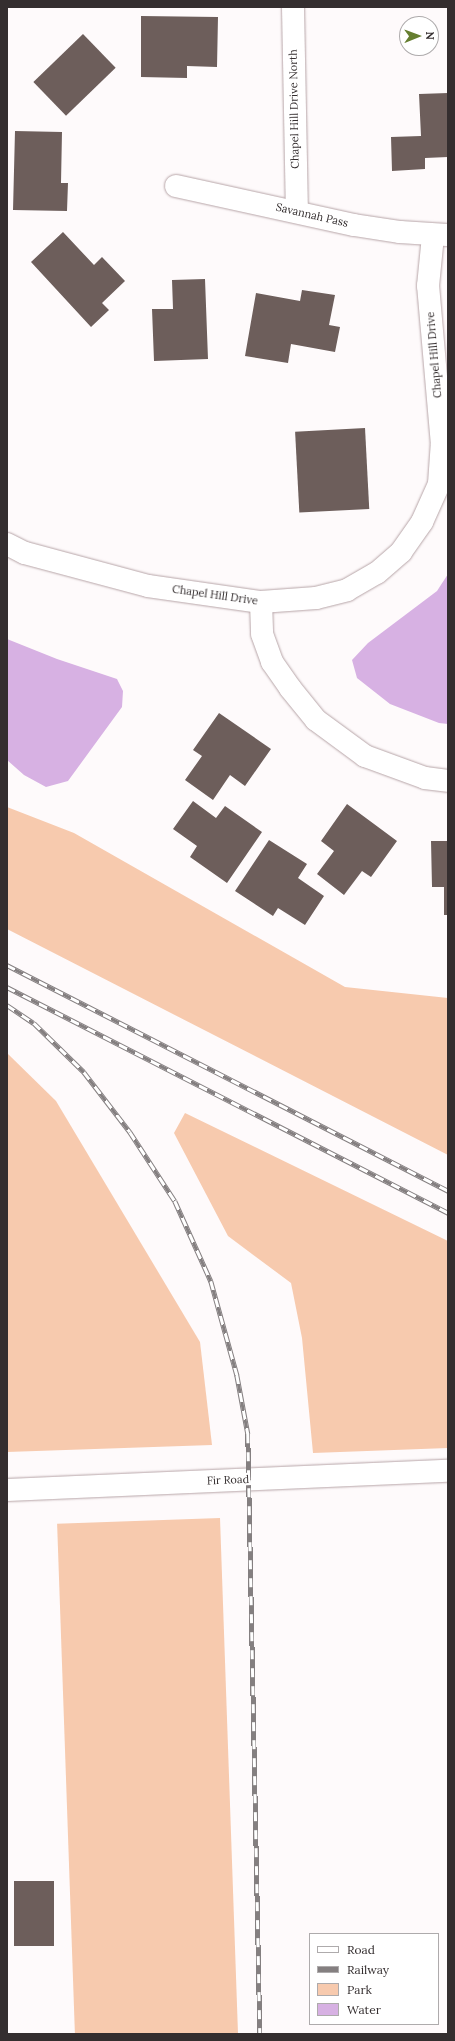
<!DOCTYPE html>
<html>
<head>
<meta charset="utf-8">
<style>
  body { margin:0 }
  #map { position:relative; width:455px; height:2041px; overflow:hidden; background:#fefafb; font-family:Lora,serif }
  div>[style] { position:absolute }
  .green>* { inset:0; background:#f7caae; transform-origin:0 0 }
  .water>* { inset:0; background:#d7b1e3 }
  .building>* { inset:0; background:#6d5e5b; transform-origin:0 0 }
  .roads { filter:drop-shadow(0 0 1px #b7a5a8) drop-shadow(0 0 1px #b7a5a8) }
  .minor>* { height:22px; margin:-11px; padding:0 11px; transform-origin:11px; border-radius:11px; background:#fff }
  .tertiary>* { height:22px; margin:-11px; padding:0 11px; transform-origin:11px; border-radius:11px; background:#fff }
  .rail>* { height:4.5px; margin-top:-2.25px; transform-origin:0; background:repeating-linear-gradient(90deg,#fff 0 9px,#847f80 0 18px); box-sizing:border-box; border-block:1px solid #847f80 }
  span { translate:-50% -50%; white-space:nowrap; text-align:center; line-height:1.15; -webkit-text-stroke:4px #fff; paint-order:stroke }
  .street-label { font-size:11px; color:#342e2f }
  .frame { position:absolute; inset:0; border:8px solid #342e2f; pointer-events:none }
  .legend { position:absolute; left:309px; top:1933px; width:130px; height:92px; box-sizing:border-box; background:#fff; border:1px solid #aeabac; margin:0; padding:5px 7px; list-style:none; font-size:12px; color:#342e2f }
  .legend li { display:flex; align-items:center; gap:8px; height:20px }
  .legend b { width:20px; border:1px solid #aeabac }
  .north { position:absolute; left:399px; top:16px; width:40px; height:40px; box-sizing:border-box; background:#fff; border:1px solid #aeabac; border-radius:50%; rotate:89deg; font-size:11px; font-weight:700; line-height:16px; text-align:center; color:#342e2f }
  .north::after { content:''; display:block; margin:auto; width:14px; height:18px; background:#657e30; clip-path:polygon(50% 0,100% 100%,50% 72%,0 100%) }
</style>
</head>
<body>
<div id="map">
  <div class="green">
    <div style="clip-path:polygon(7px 807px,74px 833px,345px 987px,448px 998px,448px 1155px,7px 929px)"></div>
    <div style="clip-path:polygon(7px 1053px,56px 1101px,200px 1342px,212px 1445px,7px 1452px)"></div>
    <div style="clip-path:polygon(185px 1113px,448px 1241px,448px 1448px,313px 1453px,302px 1338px,291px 1283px,228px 1236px,174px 1133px)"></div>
    <div style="left:220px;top:1518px;width:516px;height:163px;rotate:88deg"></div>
  </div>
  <div class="water">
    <div style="clip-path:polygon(448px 574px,448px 724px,439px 723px,390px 704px,357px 678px,352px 660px,368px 643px,437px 591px)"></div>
    <div style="clip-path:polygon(7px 639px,57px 659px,117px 679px,123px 691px,122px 707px,68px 781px,46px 787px,24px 775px,7px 760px)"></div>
  </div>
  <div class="building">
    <div style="clip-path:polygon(141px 16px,218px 17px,217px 67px,187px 66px,187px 78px,141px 77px)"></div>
    <div style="left:83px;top:34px;width:47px;height:69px;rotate:46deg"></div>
    <div style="clip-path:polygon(448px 93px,448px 157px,425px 158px,425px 169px,392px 171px,391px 137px,421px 136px,419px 94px)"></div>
    <div style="clip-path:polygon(15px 131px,62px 132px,61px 183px,68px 183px,67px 211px,13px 210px)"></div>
    <div style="clip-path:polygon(63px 232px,94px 265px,102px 257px,125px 281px,102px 303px,109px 310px,91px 327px,31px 262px)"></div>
    <div style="clip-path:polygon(205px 279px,208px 359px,154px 361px,152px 309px,173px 309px,172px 280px)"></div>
    <div style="clip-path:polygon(302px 290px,335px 295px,329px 325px,340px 327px,335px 352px,291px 344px,288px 363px,245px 356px,256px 293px,300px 301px)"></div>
    <div style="left:365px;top:428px;width:81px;height:70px;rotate:87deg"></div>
    <div style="clip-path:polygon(219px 713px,271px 749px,245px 786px,230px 775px,213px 800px,185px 780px,202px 756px,193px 750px)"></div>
    <div style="clip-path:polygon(193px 801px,216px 818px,225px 806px,262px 832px,227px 883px,190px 857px,197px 846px,173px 829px)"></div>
    <div style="clip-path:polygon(347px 804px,397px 841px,371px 877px,362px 871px,344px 895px,317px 874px,334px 851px,321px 841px)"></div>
    <div style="clip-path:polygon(269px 840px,307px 864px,298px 878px,324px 896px,305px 925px,278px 908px,273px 916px,235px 891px)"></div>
    <div style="clip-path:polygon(431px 841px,448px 841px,448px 915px,444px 915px,444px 887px,432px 887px)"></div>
    <div style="left:54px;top:1881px;width:65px;height:40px;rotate:90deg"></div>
  </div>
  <div class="roads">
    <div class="minor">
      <div style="left:293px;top:7px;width:204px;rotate:88.9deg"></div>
      <div style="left:176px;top:186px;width:182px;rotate:12.4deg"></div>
      <div style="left:354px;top:225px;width:47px;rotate:8.7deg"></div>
      <div style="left:400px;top:232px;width:47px;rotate:3.7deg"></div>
      <div style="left:7px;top:544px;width:20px;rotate:27deg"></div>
      <div style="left:25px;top:553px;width:127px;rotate:15deg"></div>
      <div style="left:148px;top:586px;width:114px;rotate:8.1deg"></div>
      <div style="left:261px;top:602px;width:55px;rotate:-4.2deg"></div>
      <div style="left:316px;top:598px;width:32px;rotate:-14deg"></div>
      <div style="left:347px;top:590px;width:34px;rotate:-30deg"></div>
      <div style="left:377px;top:573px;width:32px;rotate:-41deg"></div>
      <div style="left:401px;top:552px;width:37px;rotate:-55deg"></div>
      <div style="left:422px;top:522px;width:42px;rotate:-65.9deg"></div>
      <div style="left:439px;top:484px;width:39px;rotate:-86deg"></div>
      <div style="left:442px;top:445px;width:160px;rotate:-95deg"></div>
      <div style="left:428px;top:286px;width:50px;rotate:-84.3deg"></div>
      <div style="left:261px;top:602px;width:32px;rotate:88deg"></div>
      <div style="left:262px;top:634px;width:30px;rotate:70deg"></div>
      <div style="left:272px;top:662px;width:32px;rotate:55deg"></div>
      <div style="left:290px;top:688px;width:41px;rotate:50.9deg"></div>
      <div style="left:316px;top:720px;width:61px;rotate:36.3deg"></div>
      <div style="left:365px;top:756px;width:64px;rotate:20.1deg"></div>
      <div style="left:425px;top:778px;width:23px;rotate:7deg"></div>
    </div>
    <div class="tertiary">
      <div style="left:7px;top:1490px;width:441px;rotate:-2.5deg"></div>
    </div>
  </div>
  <div class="rail">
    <div style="left:7px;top:965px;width:496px;rotate:27.1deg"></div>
    <div style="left:7px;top:987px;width:496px;rotate:27.1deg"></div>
    <div style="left:7px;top:1005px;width:32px;rotate:34deg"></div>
    <div style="left:34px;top:1023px;width:70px;rotate:44.4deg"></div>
    <div style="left:84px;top:1072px;width:76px;rotate:52.5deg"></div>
    <div style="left:130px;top:1132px;width:82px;rotate:56.9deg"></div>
    <div style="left:175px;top:1201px;width:88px;rotate:65.8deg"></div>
    <div style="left:211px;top:1281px;width:98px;rotate:74.5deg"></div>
    <div style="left:237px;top:1375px;width:60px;rotate:79.4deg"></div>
    <div style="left:248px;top:1434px;width:600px;rotate:88.85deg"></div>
  </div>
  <div class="street-label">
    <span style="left:294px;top:109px;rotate:-91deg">Chapel Hill Drive North</span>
    <span style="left:312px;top:215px;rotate:13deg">Savannah Pass</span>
    <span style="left:434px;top:355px;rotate:-95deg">Chapel Hill Drive</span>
    <span style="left:215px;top:595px;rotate:8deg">Chapel Hill Drive</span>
    <span style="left:228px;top:1480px;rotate:-2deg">Fir Road</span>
  </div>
  <div class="frame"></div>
  <ul class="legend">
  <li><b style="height:5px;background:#fff"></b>Road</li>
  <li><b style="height:5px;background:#847f80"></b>Railway</li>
  <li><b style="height:11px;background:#f7caae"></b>Park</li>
  <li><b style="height:11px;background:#d7b1e3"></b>Water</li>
  </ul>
  <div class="north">N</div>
</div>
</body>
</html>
